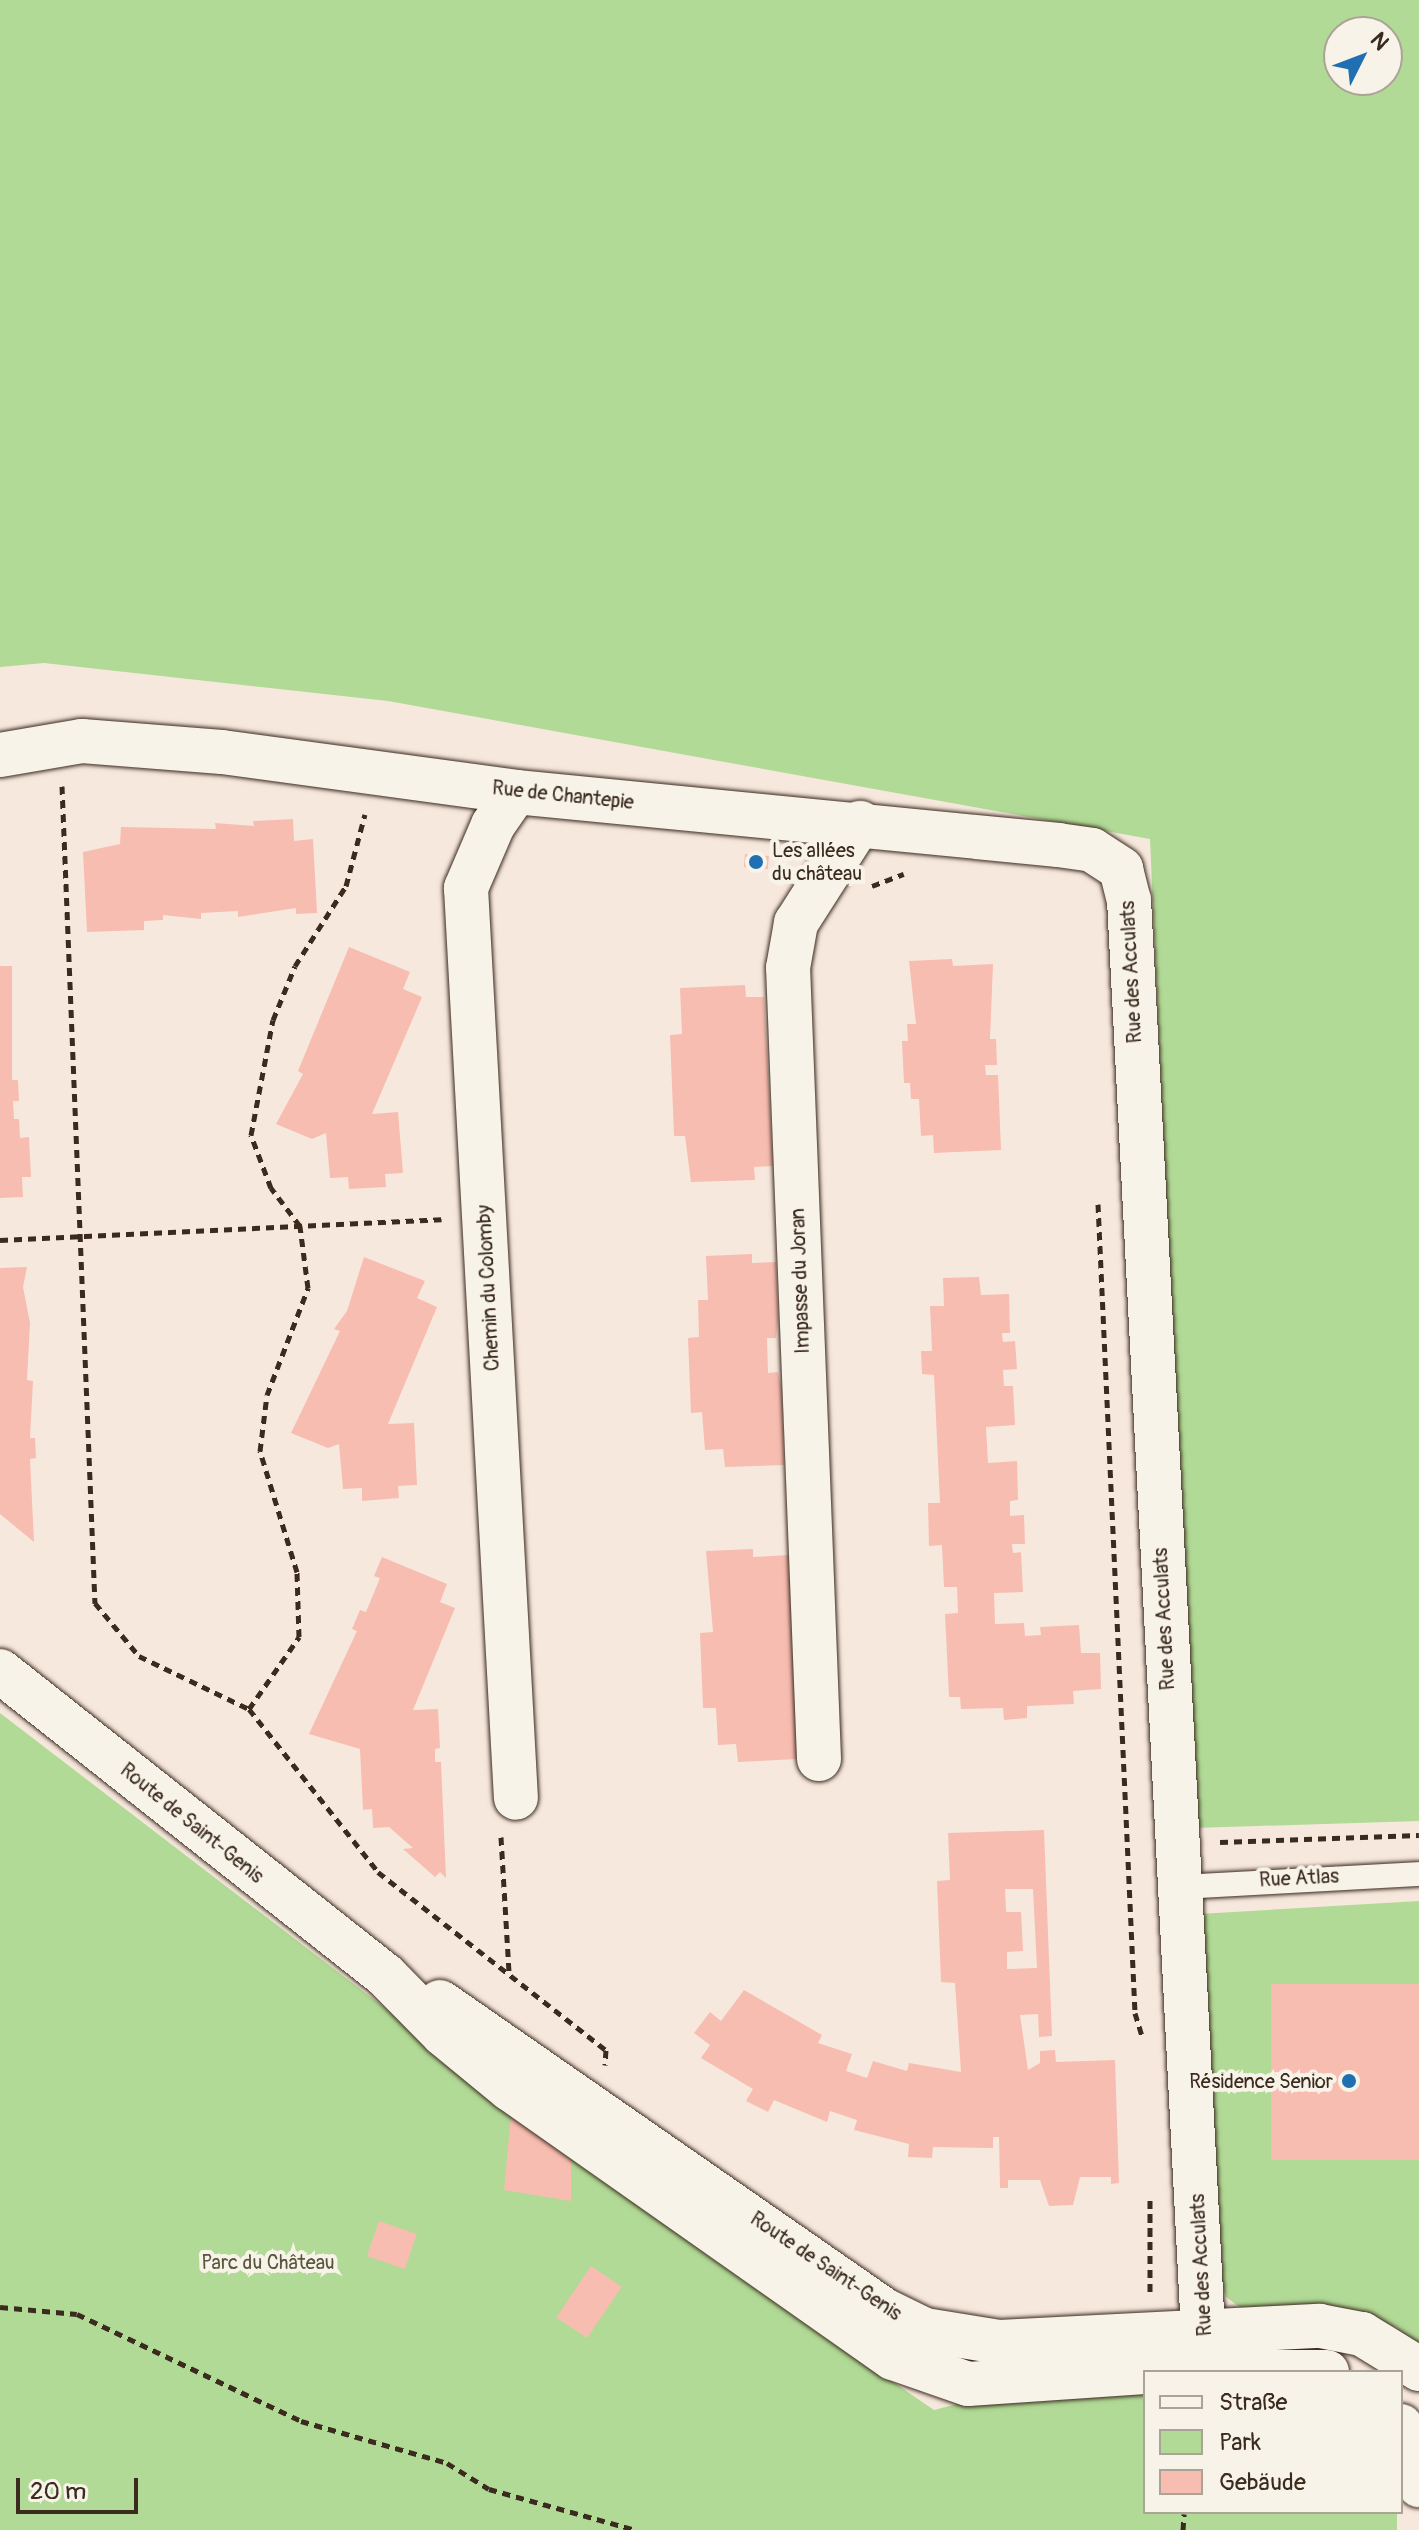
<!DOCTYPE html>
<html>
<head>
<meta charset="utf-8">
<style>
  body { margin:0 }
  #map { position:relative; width:1419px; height:2530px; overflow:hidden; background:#f7e8dd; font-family:Pangolin,sans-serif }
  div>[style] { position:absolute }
  .green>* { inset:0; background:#b1da96 }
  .building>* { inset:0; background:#f8bdb1; transform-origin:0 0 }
  .path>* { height:5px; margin-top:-2.5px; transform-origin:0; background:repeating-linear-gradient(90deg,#3b2a1e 0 8px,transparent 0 14px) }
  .roads { filter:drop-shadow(0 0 2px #3b2a1e) drop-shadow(0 0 2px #3b2a1e) }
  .service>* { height:24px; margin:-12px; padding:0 12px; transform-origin:12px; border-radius:12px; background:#f7f3e8 }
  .minor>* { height:44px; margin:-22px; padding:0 22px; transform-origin:22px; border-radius:22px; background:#f7f3e8 }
  .secondary>* { height:44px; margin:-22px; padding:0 22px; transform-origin:22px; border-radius:22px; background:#f7f3e8 }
  .dots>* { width:22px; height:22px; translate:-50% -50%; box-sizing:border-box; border:4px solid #f7f3e8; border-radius:50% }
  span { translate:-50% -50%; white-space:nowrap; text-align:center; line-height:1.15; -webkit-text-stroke:8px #f7f3e8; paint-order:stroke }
  .street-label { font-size:20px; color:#3b2a1e }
  .poi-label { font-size:20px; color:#3b2a1e }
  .left { translate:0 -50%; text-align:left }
  .right { translate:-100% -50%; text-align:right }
  .park-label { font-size:20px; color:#58563c }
  .legend { position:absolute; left:1143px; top:2370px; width:260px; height:144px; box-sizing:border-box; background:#f7f3e8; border:2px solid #aca397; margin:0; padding:10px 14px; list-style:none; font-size:24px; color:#3b2a1e }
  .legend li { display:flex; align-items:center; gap:16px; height:40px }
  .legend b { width:40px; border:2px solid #aca397 }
  .north { position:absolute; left:1323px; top:16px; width:80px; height:80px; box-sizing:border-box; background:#f7f3e8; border:2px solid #aca397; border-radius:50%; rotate:48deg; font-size:22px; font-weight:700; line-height:32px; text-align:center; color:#3b2a1e }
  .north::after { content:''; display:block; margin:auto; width:28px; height:36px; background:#1f6fb2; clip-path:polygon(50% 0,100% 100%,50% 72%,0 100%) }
  .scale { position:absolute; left:16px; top:2478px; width:122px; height:36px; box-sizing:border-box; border:4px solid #3b2a1e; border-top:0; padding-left:10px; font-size:24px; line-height:28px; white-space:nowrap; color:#3b2a1e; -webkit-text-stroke:6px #f7f3e8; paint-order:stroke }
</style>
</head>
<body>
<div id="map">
  <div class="green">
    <div style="clip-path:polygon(evenodd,0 0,1419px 0,1419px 1821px,1194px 1828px,1150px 839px,388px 701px,44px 663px,0 667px,0 0,1339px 32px,1387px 32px,1387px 80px,1339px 80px,1339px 32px)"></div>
    <div style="clip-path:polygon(0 1713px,710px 2257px,934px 2410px,973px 2400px,1145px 2390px,1145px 2512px,1397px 2512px,1397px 2530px,0 2530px)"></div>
    <div style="clip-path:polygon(1419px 1901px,1419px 2347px,1396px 2327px,1339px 2308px,1241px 2308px,1226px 2297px,1220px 2278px,1199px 1914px)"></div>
  </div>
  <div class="building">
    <div style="clip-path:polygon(293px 819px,294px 841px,313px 839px,317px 913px,296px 914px,296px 908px,238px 917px,238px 911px,201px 913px,201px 919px,163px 915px,163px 920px,144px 921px,144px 930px,87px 932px,83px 852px,120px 844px,121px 827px,216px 829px,215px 823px,254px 826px,253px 821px)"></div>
    <div style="left:745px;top:854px;width:24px;height:13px;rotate:5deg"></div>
    <div style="clip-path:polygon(349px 947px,410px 972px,403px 989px,422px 997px,372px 1114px,398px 1112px,403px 1173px,385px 1174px,386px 1187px,349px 1189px,348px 1177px,330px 1178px,326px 1133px,312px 1139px,276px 1124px,303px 1074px,298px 1071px)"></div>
    <div style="clip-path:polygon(952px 959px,953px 966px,993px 964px,990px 1039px,996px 1039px,997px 1065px,985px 1065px,986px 1075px,998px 1075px,1001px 1150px,934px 1153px,933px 1135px,921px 1136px,919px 1099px,911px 1099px,910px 1083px,904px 1083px,902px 1041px,908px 1041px,907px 1024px,916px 1024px,909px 961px)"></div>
    <div style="clip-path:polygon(0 966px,12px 966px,12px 1080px,18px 1080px,19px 1101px,13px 1101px,14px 1119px,19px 1119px,20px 1138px,29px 1137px,31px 1177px,22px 1177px,23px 1197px,0 1198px)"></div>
    <div style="clip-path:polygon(745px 985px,746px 997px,764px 997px,773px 1166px,754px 1167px,755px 1180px,691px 1182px,685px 1136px,674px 1136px,670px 1035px,682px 1034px,680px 988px)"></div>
    <div style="clip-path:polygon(752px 1254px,752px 1263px,776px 1262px,778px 1319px,776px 1338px,767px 1338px,768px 1373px,778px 1372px,782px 1390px,784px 1465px,725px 1467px,723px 1449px,705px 1450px,702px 1412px,691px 1413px,688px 1338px,699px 1337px,698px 1300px,708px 1300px,706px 1256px)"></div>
    <div style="clip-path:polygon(364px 1257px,425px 1281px,417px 1298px,437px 1307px,388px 1424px,414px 1423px,417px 1485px,398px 1486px,399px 1498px,362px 1501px,362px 1488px,343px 1489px,339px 1444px,328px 1448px,291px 1433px,340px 1331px,334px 1329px,347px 1311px)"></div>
    <div style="clip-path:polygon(27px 1267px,23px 1287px,30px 1323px,27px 1380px,33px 1381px,30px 1438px,35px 1438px,36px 1458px,30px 1459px,34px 1542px,0 1514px,0 1268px)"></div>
    <div style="clip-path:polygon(979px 1277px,981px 1295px,1009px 1294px,1010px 1333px,1002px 1333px,1003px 1342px,1015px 1341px,1017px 1369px,1003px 1370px,1004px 1386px,1013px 1386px,1015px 1425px,986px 1427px,988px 1463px,1017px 1461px,1018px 1500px,1010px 1501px,1010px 1516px,1024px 1515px,1025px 1544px,1012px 1544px,1013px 1553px,1021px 1552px,1023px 1592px,994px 1593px,995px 1624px,1024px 1623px,1025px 1636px,1041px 1635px,1040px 1627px,1079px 1625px,1081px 1653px,1100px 1653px,1101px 1689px,1073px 1691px,1074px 1704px,1027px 1706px,1027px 1718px,1004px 1720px,1003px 1708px,961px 1709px,960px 1697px,949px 1697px,945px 1614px,958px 1613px,957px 1587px,944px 1587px,942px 1545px,929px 1546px,928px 1503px,940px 1503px,934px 1375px,922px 1374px,921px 1351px,932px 1351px,930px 1306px,944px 1306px,943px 1278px)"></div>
    <div style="clip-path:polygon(753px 1549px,753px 1557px,789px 1555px,798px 1759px,738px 1762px,736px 1744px,718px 1745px,716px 1708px,703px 1708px,700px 1633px,713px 1632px,706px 1551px)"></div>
    <div style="clip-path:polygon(382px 1557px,447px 1584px,440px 1602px,455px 1608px,413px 1710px,438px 1709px,440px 1748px,435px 1749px,435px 1762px,441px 1762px,446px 1878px,440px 1872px,435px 1877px,403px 1849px,413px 1848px,389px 1827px,373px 1828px,372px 1809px,363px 1810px,360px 1749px,309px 1734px,357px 1631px,352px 1629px,360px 1610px,366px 1612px,380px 1578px,374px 1576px)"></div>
    <div style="clip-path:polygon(evenodd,1044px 1830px,1052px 2036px,1039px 2037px,1038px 2014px,1020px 2015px,1028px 2070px,1040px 2063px,1040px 2051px,1055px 2050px,1056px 2062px,1115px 2060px,1119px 2183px,1111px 2184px,1111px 2177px,1080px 2177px,1073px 2205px,1049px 2206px,1040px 2180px,1008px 2180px,1008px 2188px,1000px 2188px,999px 2137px,993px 2137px,993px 2148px,933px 2147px,932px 2158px,908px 2157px,909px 2144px,854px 2130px,857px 2120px,830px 2111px,827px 2122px,774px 2100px,768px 2112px,746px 2101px,753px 2089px,701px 2058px,710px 2045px,694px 2033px,710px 2012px,721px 2021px,744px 1990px,822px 2035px,818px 2043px,852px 2054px,846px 2071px,867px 2078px,873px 2061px,907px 2071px,909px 2063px,961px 2072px,955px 1983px,941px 1982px,937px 1881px,950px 1880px,948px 1833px,1044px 1830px,1005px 1889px,1033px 1889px,1037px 1968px,1007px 1969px,1007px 1952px,1023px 1951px,1021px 1912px,1006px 1912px,1005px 1889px)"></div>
    <div style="left:1419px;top:1984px;width:176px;height:148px;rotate:90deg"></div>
    <div style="clip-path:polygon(511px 2115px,571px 2160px,571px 2201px,504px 2190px)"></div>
    <div style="left:379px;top:2221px;width:40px;height:37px;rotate:19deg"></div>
    <div style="left:591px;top:2266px;width:37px;height:62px;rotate:34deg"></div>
  </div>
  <div class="path">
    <div style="left:62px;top:786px;width:818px;rotate:87.69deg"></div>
    <div style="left:95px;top:1603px;width:69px;rotate:50.3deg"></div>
    <div style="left:139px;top:1656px;width:122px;rotate:25.7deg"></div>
    <div style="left:249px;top:1709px;width:208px;rotate:51.6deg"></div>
    <div style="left:378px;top:1872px;width:289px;rotate:38deg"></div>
    <div style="left:606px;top:2050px;width:15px;rotate:94deg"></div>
    <div style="left:872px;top:886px;width:34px;rotate:-21deg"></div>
    <div style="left:1098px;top:1204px;width:810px;rotate:87.38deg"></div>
    <div style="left:1135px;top:2013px;width:24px;rotate:73deg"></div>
    <div style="left:0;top:1240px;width:442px;rotate:-2.7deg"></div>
    <div style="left:249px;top:1709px;width:88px;rotate:-55.2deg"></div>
    <div style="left:299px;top:1637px;width:65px;rotate:-91.8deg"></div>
    <div style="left:297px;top:1572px;width:127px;rotate:-107deg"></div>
    <div style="left:260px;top:1451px;width:56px;rotate:-82.9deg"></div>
    <div style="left:267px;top:1395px;width:115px;rotate:-69deg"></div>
    <div style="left:308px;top:1288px;width:63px;rotate:-97.4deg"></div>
    <div style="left:300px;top:1226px;width:48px;rotate:-127.3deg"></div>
    <div style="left:271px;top:1188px;width:57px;rotate:-110.7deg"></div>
    <div style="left:251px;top:1135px;width:117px;rotate:-79.2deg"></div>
    <div style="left:273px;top:1020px;width:58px;rotate:-67.8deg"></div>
    <div style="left:295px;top:966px;width:95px;rotate:-57.5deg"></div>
    <div style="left:346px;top:886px;width:74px;rotate:-75.2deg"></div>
    <div style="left:501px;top:1837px;width:134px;rotate:86.6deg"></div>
    <div style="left:1220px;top:1842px;width:199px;rotate:-2deg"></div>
    <div style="left:1150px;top:2292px;width:92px;rotate:-90deg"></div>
    <div style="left:0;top:2307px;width:77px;rotate:5.2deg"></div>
    <div style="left:77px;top:2314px;width:248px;rotate:25.5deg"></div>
    <div style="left:301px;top:2421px;width:152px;rotate:16deg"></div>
    <div style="left:447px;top:2463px;width:49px;rotate:31.8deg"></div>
    <div style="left:489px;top:2489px;width:153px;rotate:15.6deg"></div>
    <div style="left:1183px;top:2530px;width:16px;rotate:-86deg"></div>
  </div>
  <div class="roads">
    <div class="service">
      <div style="left:1179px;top:1887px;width:240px;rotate:-3.1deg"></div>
    </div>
    <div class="minor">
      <div style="left:0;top:755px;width:83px;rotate:-9.7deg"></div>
      <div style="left:82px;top:741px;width:140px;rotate:4.5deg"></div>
      <div style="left:222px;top:752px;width:297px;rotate:7.7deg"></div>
      <div style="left:516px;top:792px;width:545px;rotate:5.58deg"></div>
      <div style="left:1058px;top:845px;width:34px;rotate:8deg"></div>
      <div style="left:1092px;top:850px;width:35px;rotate:33deg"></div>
      <div style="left:1121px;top:869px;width:32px;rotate:76deg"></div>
      <div style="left:1129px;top:900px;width:1471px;rotate:87.04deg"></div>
      <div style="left:516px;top:792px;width:40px;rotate:124.9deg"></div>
      <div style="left:493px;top:825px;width:69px;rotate:113.2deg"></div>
      <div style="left:466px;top:888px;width:911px;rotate:86.86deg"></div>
      <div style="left:819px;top:1759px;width:792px;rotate:-92.24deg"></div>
      <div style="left:788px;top:968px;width:46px;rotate:-79.9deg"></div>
      <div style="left:796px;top:923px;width:119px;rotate:-57.4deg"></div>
    </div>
    <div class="secondary">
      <div style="left:0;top:1671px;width:491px;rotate:38.3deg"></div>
      <div style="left:385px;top:1975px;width:83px;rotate:45.5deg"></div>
      <div style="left:443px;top:2034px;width:87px;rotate:39.4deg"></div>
      <div style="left:510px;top:2089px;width:468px;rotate:35.1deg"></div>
      <div style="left:893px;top:2358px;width:79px;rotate:19.1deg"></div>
      <div style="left:968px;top:2384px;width:177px;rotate:-3.9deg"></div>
      <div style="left:440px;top:2002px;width:540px;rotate:34.75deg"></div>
      <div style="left:884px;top:2310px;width:46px;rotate:26deg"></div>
      <div style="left:925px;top:2330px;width:75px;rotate:9.2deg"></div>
      <div style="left:999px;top:2342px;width:321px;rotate:-2.9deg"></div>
      <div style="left:1320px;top:2326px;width:43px;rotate:10.8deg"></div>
      <div style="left:1362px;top:2334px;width:67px;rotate:31.6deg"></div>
      <div style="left:1153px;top:2372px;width:174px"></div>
      <div style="left:1401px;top:2426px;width:62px;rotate:73deg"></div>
    </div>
  </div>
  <div class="dots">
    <div style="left:756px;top:862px;background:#1f6fb2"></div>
    <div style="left:1349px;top:2081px;background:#1f6fb2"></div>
  </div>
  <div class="street-label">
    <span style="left:563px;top:795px;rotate:6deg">Rue de Chantepie</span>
    <span style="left:1131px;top:972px;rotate:-93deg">Rue des Acculats</span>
    <span style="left:800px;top:1281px;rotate:-92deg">Impasse du Joran</span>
    <span style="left:488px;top:1288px;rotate:-93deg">Chemin du Colomby</span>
    <span style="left:1164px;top:1619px;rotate:-93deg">Rue des Acculats</span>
    <span style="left:192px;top:1823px;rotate:39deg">Route de Saint-Genis</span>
    <span style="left:1299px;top:1878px;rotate:-3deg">Rue Atlas</span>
    <span style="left:1201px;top:2265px;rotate:-93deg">Rue des Acculats</span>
    <span style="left:826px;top:2266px;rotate:34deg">Route de Saint-Genis</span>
  </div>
  <div class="poi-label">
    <span class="left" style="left:772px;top:862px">Les allées<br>du château</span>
    <span class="right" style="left:1333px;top:2081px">Résidence Senior</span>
  </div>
  <div class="park-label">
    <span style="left:268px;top:2262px">Parc du Château</span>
  </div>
  <ul class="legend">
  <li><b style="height:10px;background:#f7f3e8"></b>Straße</li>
  <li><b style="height:22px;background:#b1da96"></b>Park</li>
  <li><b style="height:22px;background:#f8bdb1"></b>Gebäude</li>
  </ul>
  <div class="north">N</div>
  <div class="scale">20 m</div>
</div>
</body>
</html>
